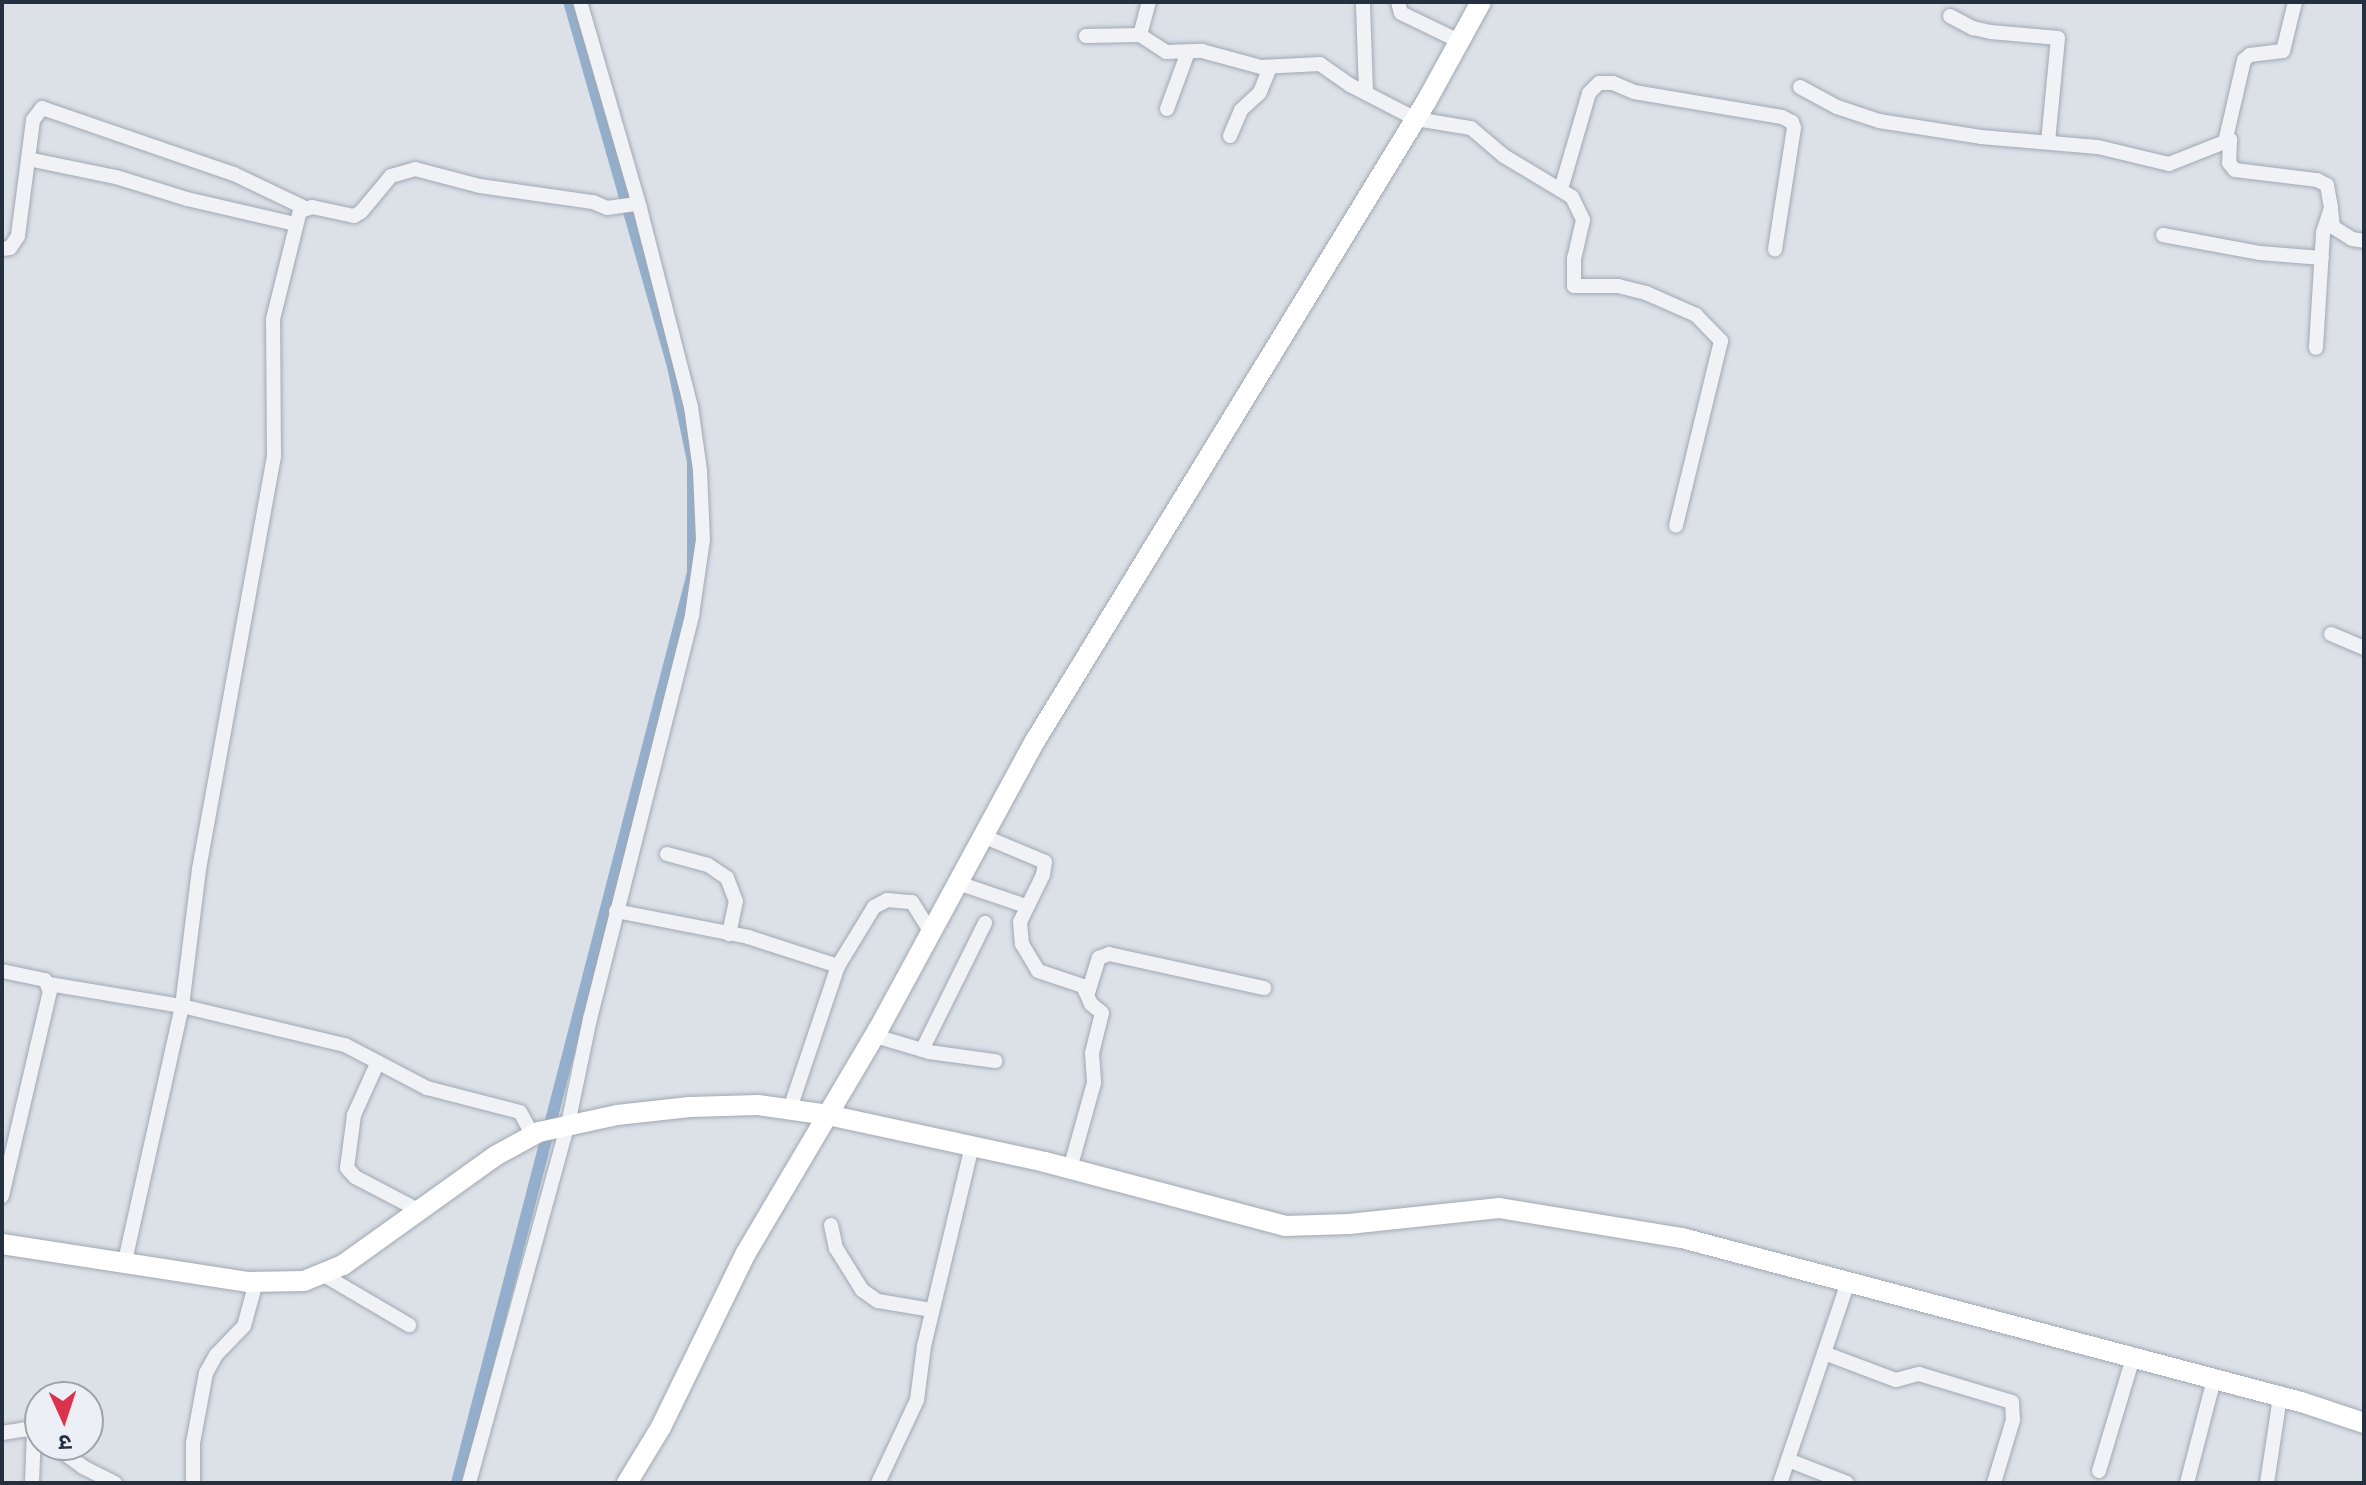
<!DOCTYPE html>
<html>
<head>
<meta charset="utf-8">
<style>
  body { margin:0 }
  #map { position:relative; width:2366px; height:1485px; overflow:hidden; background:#dce1e8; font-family:Raleway,"Noto Sans Devanagari",sans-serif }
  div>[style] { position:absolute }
  .canal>* { height:12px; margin:-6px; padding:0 6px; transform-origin:6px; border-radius:6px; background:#93afcd }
  .roads { filter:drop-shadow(0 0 2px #a1a8b2) drop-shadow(0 0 2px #a1a8b2) }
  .street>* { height:14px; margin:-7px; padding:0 7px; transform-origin:7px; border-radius:7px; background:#f0f2f6 }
  .secondary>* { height:20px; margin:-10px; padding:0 10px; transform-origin:10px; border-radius:10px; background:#fff }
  span { translate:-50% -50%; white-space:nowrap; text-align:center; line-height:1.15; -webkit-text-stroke:8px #ecf0f6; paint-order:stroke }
  .frame { position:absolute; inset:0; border:4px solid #242f40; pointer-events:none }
  .north { position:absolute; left:24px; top:1381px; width:80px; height:80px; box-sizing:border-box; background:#ecf0f6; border:2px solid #9ca3ad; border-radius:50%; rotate:177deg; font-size:22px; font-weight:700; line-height:32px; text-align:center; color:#242f40 }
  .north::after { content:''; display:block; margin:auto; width:28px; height:36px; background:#dc334c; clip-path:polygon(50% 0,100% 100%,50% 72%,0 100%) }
</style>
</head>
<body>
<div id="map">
  <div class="canal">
    <div style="left:457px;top:1483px;width:940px;rotate:-75.46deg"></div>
    <div style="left:693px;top:573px;width:112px;rotate:-90deg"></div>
    <div style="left:693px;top:461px;width:97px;rotate:-101.9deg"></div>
    <div style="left:673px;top:366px;width:379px;rotate:-105.9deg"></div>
  </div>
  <div class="roads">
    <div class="street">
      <div style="left:1398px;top:2px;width:11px;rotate:75deg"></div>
      <div style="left:1401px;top:13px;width:64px;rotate:25.8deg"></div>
      <div style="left:1363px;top:5px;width:88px;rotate:88deg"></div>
      <div style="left:1950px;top:16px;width:26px;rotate:28deg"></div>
      <div style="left:1973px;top:28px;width:18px;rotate:13deg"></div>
      <div style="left:1991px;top:32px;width:67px;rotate:5.1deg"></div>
      <div style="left:2058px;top:38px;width:103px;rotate:95.5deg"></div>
      <div style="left:1140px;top:35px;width:34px;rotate:-75deg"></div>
      <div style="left:1086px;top:36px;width:54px;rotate:-1.1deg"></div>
      <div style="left:1140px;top:35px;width:31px;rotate:33deg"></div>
      <div style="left:1166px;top:52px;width:36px;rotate:-2deg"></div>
      <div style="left:1202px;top:51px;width:61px;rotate:15.2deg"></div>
      <div style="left:1261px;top:67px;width:59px;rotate:-2.9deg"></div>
      <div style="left:1320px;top:64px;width:37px;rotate:35deg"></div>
      <div style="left:1350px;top:85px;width:74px;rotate:27.3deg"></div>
      <div style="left:1416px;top:119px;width:56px;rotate:9.3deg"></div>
      <div style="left:1471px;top:128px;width:43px;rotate:40.3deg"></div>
      <div style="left:1504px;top:156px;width:79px;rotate:31.1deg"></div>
      <div style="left:1572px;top:197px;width:25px;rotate:64deg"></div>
      <div style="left:1583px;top:220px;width:39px;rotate:103deg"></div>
      <div style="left:1574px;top:258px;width:28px;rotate:90deg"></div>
      <div style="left:1574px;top:286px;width:44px"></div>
      <div style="left:1618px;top:286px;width:29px;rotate:14deg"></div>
      <div style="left:1646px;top:293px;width:55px;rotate:23.7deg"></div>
      <div style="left:1696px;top:315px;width:36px;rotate:46deg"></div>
      <div style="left:1721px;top:341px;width:190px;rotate:103.7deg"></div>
      <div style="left:1800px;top:87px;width:42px;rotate:28.4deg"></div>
      <div style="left:1837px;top:107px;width:44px;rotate:18.4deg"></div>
      <div style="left:1879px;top:121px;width:103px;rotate:8.9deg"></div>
      <div style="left:1981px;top:137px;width:117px;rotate:4.9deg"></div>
      <div style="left:2098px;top:147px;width:73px;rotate:13.5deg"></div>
      <div style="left:2169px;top:164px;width:66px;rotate:-21.5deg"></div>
      <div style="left:2230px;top:140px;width:4px;rotate:-153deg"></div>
      <div style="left:2226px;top:138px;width:80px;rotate:-77deg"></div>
      <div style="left:2244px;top:60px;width:8px;rotate:-40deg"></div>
      <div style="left:2250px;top:55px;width:33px;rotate:-7deg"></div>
      <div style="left:2283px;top:51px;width:50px;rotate:-76.2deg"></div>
      <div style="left:1167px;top:109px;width:61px;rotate:-69.8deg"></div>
      <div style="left:1230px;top:136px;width:28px;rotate:-67deg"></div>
      <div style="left:1241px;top:110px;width:26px;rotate:-43deg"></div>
      <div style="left:1260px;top:92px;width:27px;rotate:-68deg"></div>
      <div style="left:2230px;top:140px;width:23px;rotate:92deg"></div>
      <div style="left:2229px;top:163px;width:9px;rotate:49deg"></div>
      <div style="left:2235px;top:170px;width:83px;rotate:7deg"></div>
      <div style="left:2317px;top:180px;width:11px;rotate:27deg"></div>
      <div style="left:2327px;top:185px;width:23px;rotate:80deg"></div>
      <div style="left:2331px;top:208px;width:26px;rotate:108deg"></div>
      <div style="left:2323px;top:233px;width:115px;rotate:93.5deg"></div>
      <div style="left:28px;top:159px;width:90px;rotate:11.6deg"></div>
      <div style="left:116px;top:177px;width:74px;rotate:17.2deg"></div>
      <div style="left:187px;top:199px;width:111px;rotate:13deg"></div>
      <div style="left:1561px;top:189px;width:100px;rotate:-73.7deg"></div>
      <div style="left:1589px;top:93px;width:14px;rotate:-45deg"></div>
      <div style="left:1599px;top:83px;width:14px"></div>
      <div style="left:1613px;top:83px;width:23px;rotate:23deg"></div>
      <div style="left:1634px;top:92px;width:150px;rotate:9.6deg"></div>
      <div style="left:1782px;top:117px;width:11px;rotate:27deg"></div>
      <div style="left:1792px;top:122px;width:6px;rotate:72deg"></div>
      <div style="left:1794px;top:128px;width:123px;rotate:98.9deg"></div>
      <div style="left:2331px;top:210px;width:17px;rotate:83deg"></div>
      <div style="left:2333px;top:227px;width:22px;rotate:32deg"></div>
      <div style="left:2352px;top:239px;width:12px;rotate:9deg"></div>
      <div style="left:2163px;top:235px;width:99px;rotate:10.5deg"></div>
      <div style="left:2260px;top:253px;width:62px;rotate:4.6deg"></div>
      <div style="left:2px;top:249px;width:8px;rotate:-7deg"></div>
      <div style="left:10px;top:248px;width:14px;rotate:-56deg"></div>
      <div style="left:18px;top:236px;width:117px;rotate:-82.6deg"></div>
      <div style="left:33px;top:120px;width:15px;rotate:-53deg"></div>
      <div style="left:42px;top:108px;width:203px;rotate:19deg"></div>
      <div style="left:234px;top:174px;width:79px;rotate:25.6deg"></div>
      <div style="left:2331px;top:634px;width:36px;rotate:23deg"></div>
      <div style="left:983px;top:836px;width:67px;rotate:22.8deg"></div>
      <div style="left:1045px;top:862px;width:13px;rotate:99deg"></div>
      <div style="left:1043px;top:875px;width:52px;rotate:116.1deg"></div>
      <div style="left:1020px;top:922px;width:22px;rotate:85deg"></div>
      <div style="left:1022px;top:944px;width:31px;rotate:59deg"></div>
      <div style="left:1038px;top:971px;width:47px;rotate:18.4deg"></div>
      <div style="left:1083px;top:986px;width:20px;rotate:66deg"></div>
      <div style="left:1091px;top:1004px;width:14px;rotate:39deg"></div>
      <div style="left:1102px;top:1013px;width:41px;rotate:104deg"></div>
      <div style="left:1092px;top:1053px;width:30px;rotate:86deg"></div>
      <div style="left:1094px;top:1083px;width:89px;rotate:105.6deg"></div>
      <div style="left:667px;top:854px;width:42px;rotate:15deg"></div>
      <div style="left:708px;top:865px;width:23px;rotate:34deg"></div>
      <div style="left:727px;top:878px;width:25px;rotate:69deg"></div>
      <div style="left:736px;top:901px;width:34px;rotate:102deg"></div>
      <div style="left:958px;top:883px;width:72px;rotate:18.7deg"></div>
      <div style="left:616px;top:911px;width:135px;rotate:11.1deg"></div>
      <div style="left:748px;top:937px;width:95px;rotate:17.9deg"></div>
      <div style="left:838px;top:966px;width:151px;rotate:108.6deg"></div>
      <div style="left:838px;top:966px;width:69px;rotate:-58.6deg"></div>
      <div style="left:874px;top:907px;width:15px;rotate:-28deg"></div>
      <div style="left:887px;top:900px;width:25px;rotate:5deg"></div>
      <div style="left:912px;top:902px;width:36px;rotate:58deg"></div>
      <div style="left:2px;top:971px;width:44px;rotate:11.8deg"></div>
      <div style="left:45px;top:980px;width:12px;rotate:66deg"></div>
      <div style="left:50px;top:991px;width:211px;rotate:103.2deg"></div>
      <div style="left:49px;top:984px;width:135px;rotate:9.4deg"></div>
      <div style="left:182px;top:1006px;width:168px;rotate:13.5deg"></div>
      <div style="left:345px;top:1045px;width:93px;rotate:27.7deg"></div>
      <div style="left:427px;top:1088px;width:96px;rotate:14.5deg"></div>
      <div style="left:520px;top:1112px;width:26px;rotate:61deg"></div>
      <div style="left:1088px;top:993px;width:37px;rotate:-73deg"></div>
      <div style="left:1099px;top:958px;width:11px;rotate:-22deg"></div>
      <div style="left:1109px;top:954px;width:159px;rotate:12.4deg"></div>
      <div style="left:875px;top:1036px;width:56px;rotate:16.5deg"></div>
      <div style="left:929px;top:1052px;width:67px;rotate:7.8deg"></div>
      <div style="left:922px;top:1050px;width:142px;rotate:-63.6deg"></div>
      <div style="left:377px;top:1064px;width:56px;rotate:114.3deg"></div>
      <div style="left:354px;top:1115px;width:53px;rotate:97.5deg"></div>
      <div style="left:347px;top:1168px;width:12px;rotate:48deg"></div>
      <div style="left:355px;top:1177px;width:71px;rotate:27.6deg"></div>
      <div style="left:831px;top:1225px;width:24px;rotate:78deg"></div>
      <div style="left:836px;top:1248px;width:49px;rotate:58.2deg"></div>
      <div style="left:862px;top:1290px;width:19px;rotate:35deg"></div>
      <div style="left:878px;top:1301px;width:55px;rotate:9.5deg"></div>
      <div style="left:125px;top:1261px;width:261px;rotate:-77.4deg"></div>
      <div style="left:182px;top:1006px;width:138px;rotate:-82.9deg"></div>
      <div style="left:199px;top:869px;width:419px;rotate:-79.7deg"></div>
      <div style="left:274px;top:457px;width:138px;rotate:-90.4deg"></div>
      <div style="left:273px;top:319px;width:111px;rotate:-76deg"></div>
      <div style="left:300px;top:211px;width:13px;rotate:-18deg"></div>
      <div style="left:312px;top:207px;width:43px;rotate:12.1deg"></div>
      <div style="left:354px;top:216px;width:8px;rotate:-30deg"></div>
      <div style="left:361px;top:212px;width:47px;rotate:-50.2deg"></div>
      <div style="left:391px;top:176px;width:25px;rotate:-16deg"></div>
      <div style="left:415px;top:169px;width:67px;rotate:14.7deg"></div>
      <div style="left:480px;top:186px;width:114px;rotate:8.1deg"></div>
      <div style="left:593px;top:202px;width:15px;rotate:23deg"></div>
      <div style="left:607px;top:208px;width:28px;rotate:-8deg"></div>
      <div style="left:635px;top:204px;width:6px;rotate:39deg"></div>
      <div style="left:324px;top:1275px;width:99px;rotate:30.5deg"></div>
      <div style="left:1824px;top:1353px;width:77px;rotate:20.6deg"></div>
      <div style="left:1896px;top:1380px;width:24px;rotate:-15deg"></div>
      <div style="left:1919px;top:1374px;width:97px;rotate:16.8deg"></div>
      <div style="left:2012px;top:1402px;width:18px;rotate:87deg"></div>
      <div style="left:2013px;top:1420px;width:66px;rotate:106.8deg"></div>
      <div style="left:2px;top:1433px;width:24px;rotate:-9deg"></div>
      <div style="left:26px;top:1429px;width:16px;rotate:27deg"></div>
      <div style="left:53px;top:1445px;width:37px;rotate:36deg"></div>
      <div style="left:83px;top:1467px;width:36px;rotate:27deg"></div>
      <div style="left:1788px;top:1460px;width:63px;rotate:21.3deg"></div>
      <div style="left:2099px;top:1471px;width:118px;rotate:-73.3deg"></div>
      <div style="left:32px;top:1483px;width:51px;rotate:-87.8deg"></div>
      <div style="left:193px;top:1483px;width:40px;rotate:-90deg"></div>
      <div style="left:193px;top:1443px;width:71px;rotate:-79.5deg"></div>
      <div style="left:206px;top:1373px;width:21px;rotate:-61deg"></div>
      <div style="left:216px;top:1355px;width:40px;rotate:-46deg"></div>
      <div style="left:244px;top:1326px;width:46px;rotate:-74.7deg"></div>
      <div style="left:469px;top:1483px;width:372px;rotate:-74.6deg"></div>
      <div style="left:568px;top:1124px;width:107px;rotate:-78.2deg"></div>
      <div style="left:590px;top:1019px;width:417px;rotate:-75.8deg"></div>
      <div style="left:692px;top:615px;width:76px;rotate:-81.7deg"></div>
      <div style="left:703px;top:540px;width:70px;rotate:-92.5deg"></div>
      <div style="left:700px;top:470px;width:64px;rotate:-98.1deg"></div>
      <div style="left:691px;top:407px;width:205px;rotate:-104.4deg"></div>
      <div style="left:640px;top:208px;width:215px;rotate:-106.2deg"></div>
      <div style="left:878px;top:1483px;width:92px;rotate:-64.8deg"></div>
      <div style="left:917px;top:1400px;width:54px;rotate:-82.6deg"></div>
      <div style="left:924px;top:1346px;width:206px;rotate:-76.5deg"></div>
      <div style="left:1780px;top:1483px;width:212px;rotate:-71.3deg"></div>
      <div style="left:2187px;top:1483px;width:107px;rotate:-75.4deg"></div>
      <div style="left:2267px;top:1483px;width:87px;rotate:-81.4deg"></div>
    </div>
    <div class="secondary">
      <div style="left:2px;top:1244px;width:248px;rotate:8.8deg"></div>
      <div style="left:247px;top:1282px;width:57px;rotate:-1deg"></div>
      <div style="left:304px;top:1281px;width:42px;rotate:-22.3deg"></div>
      <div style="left:343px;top:1265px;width:187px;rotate:-35.6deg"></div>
      <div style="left:495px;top:1156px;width:50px;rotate:-28.6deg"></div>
      <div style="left:539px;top:1132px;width:80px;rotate:-12.3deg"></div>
      <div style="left:617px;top:1115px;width:73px;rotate:-6.3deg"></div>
      <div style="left:690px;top:1107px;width:68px;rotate:-1.7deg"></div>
      <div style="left:758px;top:1105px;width:71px;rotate:8.1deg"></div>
      <div style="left:828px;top:1115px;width:222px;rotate:12.2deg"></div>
      <div style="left:1045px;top:1162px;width:248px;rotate:14.9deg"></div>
      <div style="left:1285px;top:1226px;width:64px;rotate:-1.8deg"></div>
      <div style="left:1349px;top:1224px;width:151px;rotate:-6.1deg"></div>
      <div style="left:1499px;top:1208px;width:185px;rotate:9.3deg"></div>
      <div style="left:1682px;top:1238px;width:640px;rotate:14.84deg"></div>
      <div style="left:2301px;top:1402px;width:66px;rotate:18.4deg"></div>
      <div style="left:627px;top:1483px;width:66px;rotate:-58.7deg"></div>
      <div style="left:661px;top:1427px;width:194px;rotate:-64deg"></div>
      <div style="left:746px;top:1253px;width:259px;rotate:-59.4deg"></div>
      <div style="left:878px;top:1030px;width:329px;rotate:-61.5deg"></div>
      <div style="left:1035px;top:741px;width:749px;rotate:-58.54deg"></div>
      <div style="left:1426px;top:102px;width:114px;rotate:-61.2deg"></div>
    </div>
  </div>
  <div class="frame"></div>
  <div class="north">उ</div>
</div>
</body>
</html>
